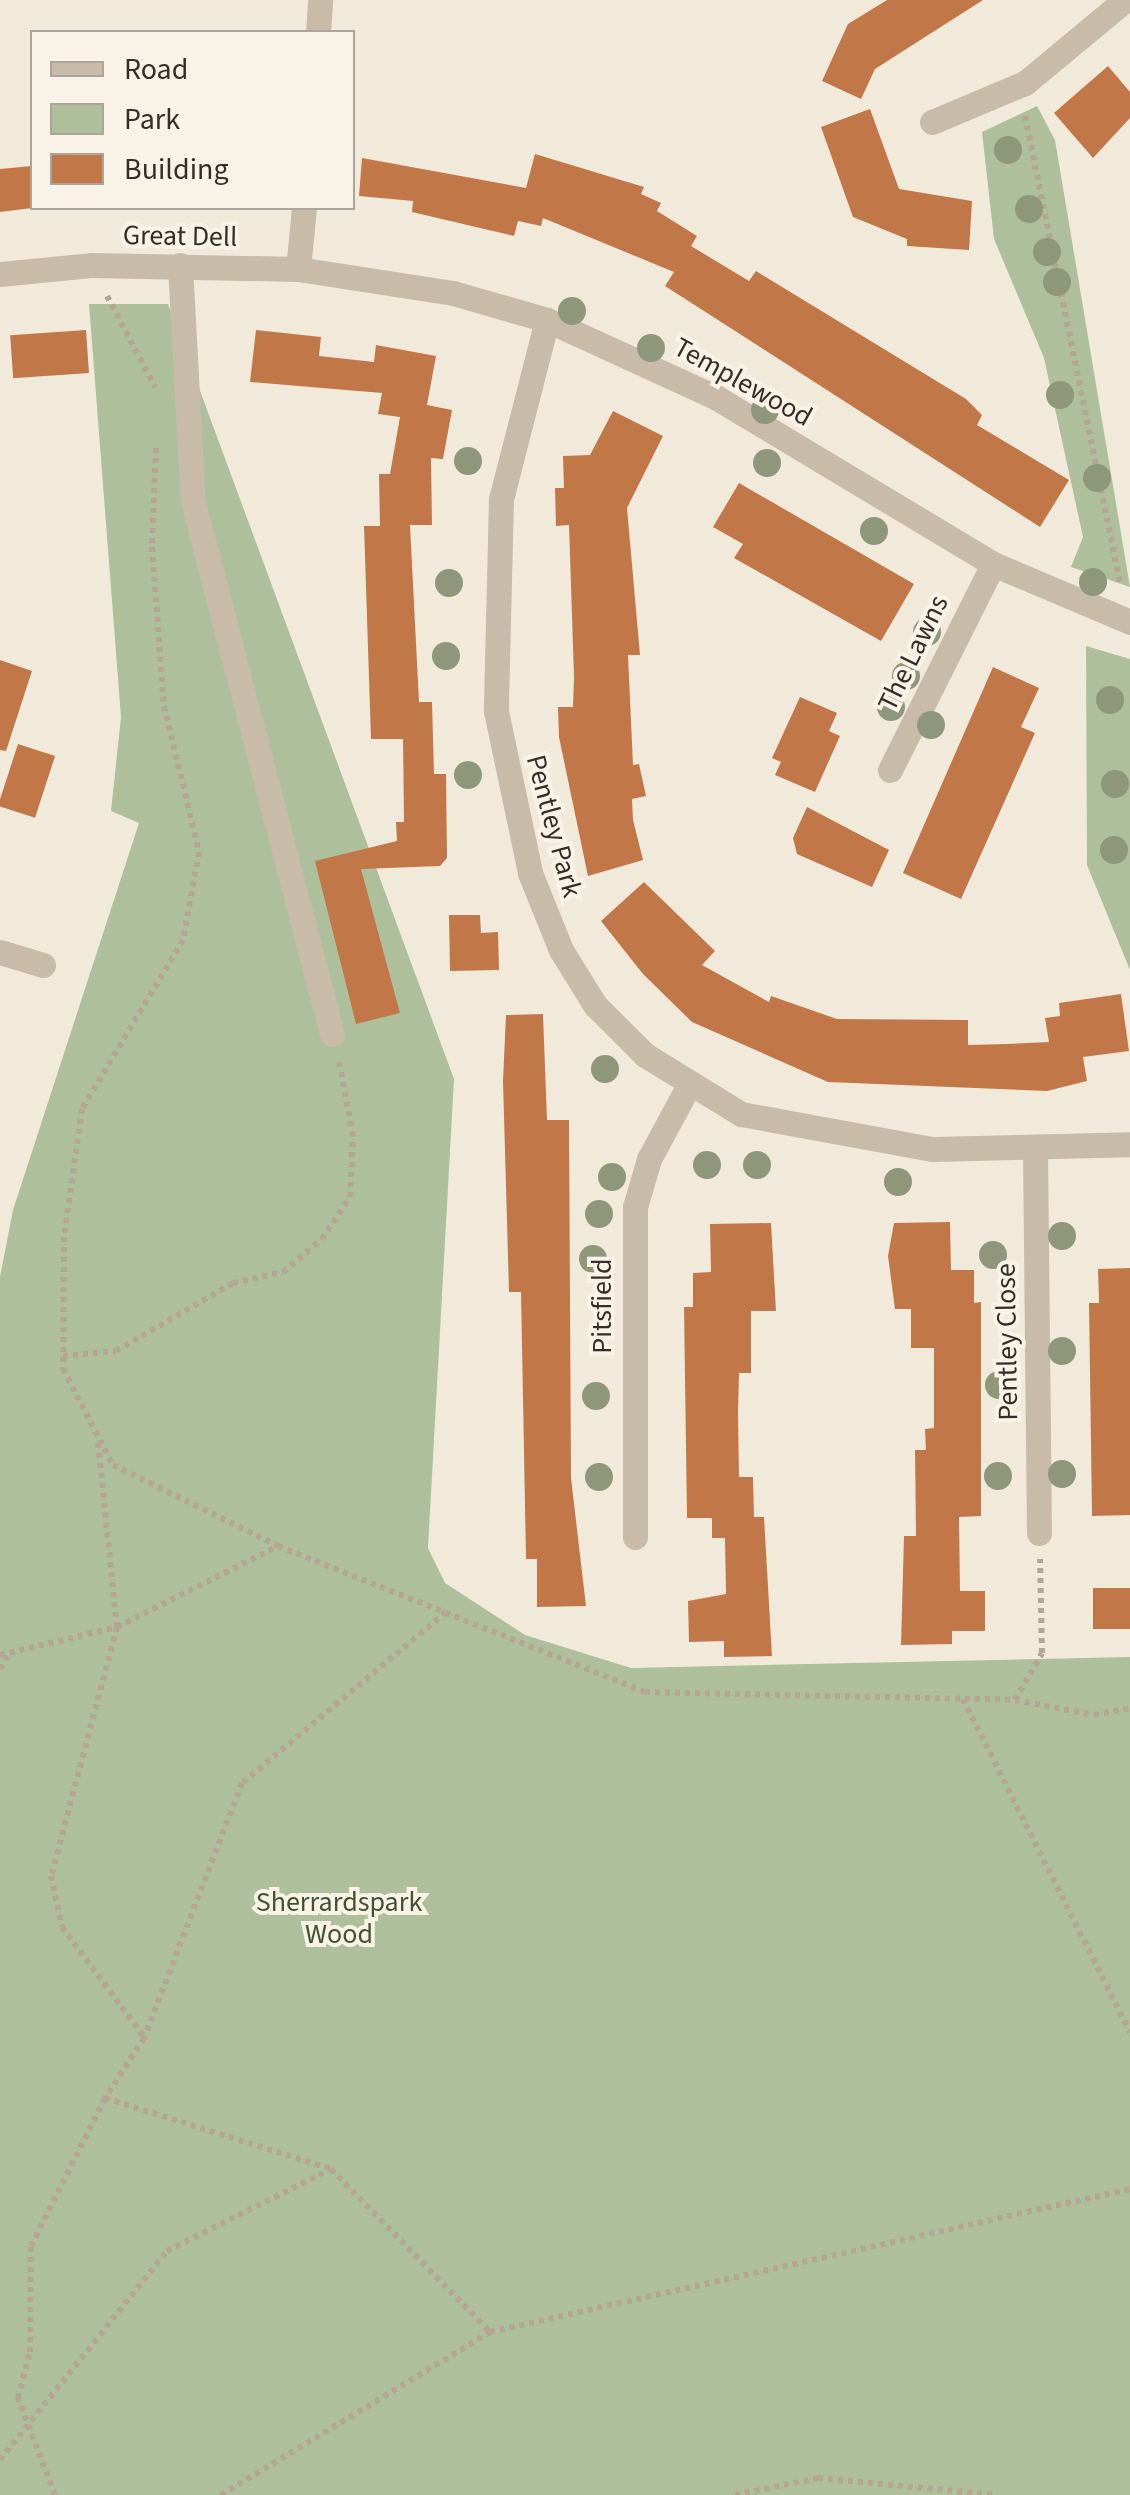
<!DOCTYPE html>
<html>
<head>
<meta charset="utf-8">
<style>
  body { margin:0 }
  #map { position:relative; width:1130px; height:2495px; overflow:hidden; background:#f1eadb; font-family:"Source Sans 3",sans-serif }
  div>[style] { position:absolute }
  .green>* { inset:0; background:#aebf9c }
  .building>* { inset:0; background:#c27748; transform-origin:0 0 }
  .path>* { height:6px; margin-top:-3px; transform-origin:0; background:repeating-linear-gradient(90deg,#b4a692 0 5px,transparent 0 10px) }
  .minor>* { height:25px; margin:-12.5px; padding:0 12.5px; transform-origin:12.5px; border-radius:12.5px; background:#c8bba8 }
  .trees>* { width:28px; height:28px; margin:-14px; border-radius:50%; background:#8f977b }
  span { translate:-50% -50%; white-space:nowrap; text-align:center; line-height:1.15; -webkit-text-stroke:8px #f9f3e7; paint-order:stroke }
  .street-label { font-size:28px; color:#352e28 }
  .park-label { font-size:28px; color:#3f532c }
  .legend { position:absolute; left:30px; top:30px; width:325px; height:180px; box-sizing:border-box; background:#f9f3e7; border:2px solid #aba49b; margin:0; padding:12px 18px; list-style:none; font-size:30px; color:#352e28 }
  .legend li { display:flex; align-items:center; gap:20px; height:50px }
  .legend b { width:50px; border:2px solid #aba49b }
</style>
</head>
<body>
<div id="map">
  <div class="green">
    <div style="clip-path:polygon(1037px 106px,1055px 140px,1130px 587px,1071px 567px,1083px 537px,1044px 358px,994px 239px,982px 132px)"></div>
    <div style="clip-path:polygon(89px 304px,168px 304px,454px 1079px,428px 1548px,445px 1583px,525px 1635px,631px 1668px,1130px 1657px,1130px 2495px,0 2495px,0 1277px,13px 1210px,139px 823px,111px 811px,121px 717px)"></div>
    <div style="clip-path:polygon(1086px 646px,1130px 659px,1130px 970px,1087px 865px)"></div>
  </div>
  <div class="building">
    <div style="clip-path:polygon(887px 0,983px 0,875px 69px,861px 99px,822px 81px,848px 24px)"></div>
    <div style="clip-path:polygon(1108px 66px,1130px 92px,1130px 118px,1093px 158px,1054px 113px)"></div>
    <div style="clip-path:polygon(870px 109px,899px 189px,972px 201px,969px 250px,907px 246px,907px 239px,853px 217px,821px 127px)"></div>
    <div style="clip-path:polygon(535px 154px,644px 187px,641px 194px,661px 203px,657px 211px,697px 236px,691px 246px,749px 281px,756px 271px,966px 399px,982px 415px,977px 425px,1069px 480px,1040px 527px,665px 286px,674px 272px,543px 218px,541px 226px,518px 221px,514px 236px,412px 212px,413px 201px,359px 196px,362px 158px,526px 188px)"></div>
    <div style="clip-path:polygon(32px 166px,32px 208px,0 212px,0 169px)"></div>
    <div style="left:86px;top:330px;width:43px;height:76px;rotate:86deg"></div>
    <div style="clip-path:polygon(256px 330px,321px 337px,319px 356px,374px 362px,376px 345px,436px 356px,427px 405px,452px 410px,443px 459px,431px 458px,432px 525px,410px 525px,419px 702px,432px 702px,434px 774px,446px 774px,447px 858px,440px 866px,361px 869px,400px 1013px,356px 1024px,315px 861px,397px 841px,396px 822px,404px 822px,403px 739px,371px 739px,364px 526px,380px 526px,379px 474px,390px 474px,400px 417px,378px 414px,382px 393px,250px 382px)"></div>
    <div style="clip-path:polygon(613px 411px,663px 436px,627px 508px,640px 655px,628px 655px,633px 765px,639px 764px,646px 796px,632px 799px,633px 820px,643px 860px,588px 876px,559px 737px,558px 707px,573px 707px,574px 677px,569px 525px,556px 526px,555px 488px,564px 488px,563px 456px,590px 455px)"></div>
    <div style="clip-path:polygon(739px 483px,914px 584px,881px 641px,734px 558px,743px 544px,713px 527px)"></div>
    <div style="clip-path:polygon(0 660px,32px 671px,6px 751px,0 750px)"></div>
    <div style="clip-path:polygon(993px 667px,1039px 688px,1021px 727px,1035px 733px,961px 899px,903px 873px)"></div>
    <div style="clip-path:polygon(800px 697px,837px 713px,829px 731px,840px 736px,815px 792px,775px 775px,781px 762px,772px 758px)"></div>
    <div style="left:18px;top:744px;width:39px;height:65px;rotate:18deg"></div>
    <div style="clip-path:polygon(807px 807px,889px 850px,872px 887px,797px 854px,793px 838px)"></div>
    <div style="clip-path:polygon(644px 882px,715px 951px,702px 965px,769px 1002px,771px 996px,837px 1019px,968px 1020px,968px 1045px,1006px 1044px,1049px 1042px,1045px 1018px,1060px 1016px,1059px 1003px,1121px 994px,1129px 1051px,1083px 1057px,1087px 1081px,1047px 1091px,828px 1082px,692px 1022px,643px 974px,601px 921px)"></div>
    <div style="clip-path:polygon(449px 915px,480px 915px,481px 933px,498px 932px,499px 970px,450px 971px)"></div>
    <div style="clip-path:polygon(543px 1014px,547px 1120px,569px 1120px,571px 1478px,586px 1606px,537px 1607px,537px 1559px,526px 1559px,521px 1292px,509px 1292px,503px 1081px,506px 1015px)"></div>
    <div style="clip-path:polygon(950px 1222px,951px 1270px,974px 1270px,974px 1303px,981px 1302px,981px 1516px,959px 1517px,960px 1591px,985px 1591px,985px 1631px,952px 1631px,952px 1644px,901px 1645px,904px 1536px,916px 1536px,915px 1450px,926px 1450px,925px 1429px,934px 1428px,934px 1348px,911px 1348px,911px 1309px,895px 1309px,888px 1256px,894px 1223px)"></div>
    <div style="clip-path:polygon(771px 1223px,776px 1311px,751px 1311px,751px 1373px,739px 1373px,738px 1413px,739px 1477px,753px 1477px,754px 1517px,764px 1517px,772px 1656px,724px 1657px,724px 1641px,689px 1642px,688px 1601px,726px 1594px,725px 1538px,712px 1538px,712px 1518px,687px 1518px,684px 1307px,693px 1307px,693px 1273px,711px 1272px,710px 1224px)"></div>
    <div style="clip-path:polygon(1130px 1268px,1130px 1515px,1092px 1516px,1089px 1303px,1099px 1303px,1098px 1269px)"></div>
    <div style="left:1130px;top:1588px;width:41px;height:37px;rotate:90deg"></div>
  </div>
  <div class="path">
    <div style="left:1025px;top:116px;width:478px;rotate:78.5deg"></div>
    <div style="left:107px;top:296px;width:103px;rotate:62.2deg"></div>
    <div style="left:156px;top:448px;width:99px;rotate:92.3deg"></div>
    <div style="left:152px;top:547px;width:159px;rotate:85.7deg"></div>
    <div style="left:164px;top:706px;width:150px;rotate:76.5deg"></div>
    <div style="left:199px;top:852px;width:89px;rotate:100.3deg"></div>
    <div style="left:183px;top:940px;width:197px;rotate:120.9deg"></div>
    <div style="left:82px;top:1109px;width:129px;rotate:98deg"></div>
    <div style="left:64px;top:1237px;width:132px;rotate:90.4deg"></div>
    <div style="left:63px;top:1369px;width:108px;rotate:62.5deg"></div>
    <div style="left:113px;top:1465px;width:184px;rotate:26.1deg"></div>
    <div style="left:63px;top:1356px;width:53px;rotate:-5.4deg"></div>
    <div style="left:116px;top:1351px;width:135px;rotate:-30.2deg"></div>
    <div style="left:233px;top:1283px;width:51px;rotate:-12.4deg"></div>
    <div style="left:283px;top:1272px;width:51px;rotate:-40.2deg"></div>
    <div style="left:322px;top:1239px;width:50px;rotate:-56.3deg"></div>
    <div style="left:350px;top:1197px;width:61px;rotate:-87.2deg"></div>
    <div style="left:353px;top:1136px;width:76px;rotate:-100.6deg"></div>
    <div style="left:98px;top:1443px;width:185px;rotate:84.1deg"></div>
    <div style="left:117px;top:1627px;width:258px;rotate:104.8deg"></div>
    <div style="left:51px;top:1876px;width:52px;rotate:77.8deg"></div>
    <div style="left:62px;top:1927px;width:137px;rotate:53.3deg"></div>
    <div style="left:446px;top:1612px;width:266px;rotate:140deg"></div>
    <div style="left:242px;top:1783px;width:273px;rotate:111deg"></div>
    <div style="left:144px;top:2038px;width:72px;rotate:123deg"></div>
    <div style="left:105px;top:2098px;width:237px;rotate:17.4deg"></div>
    <div style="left:331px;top:2169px;width:228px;rotate:45.7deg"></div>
    <div style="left:0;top:1655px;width:120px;rotate:-13.5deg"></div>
    <div style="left:117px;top:1627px;width:180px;rotate:-26.7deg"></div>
    <div style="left:278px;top:1546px;width:395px;rotate:21.7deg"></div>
    <div style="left:645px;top:1692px;width:370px;rotate:1.2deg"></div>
    <div style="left:1015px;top:1700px;width:80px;rotate:10.8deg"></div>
    <div style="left:1094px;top:1715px;width:37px;rotate:-11deg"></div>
    <div style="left:0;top:1669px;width:16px;rotate:-60deg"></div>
    <div style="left:963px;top:1699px;width:373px;rotate:63.4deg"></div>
    <div style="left:1015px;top:1700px;width:54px;rotate:-60.1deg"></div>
    <div style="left:1042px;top:1653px;width:94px;rotate:-91.2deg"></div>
    <div style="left:0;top:2460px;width:268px;rotate:-51.4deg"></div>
    <div style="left:167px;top:2251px;width:183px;rotate:-26.6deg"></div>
    <div style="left:55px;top:2495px;width:104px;rotate:-110.9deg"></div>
    <div style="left:18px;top:2398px;width:48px;rotate:-75.4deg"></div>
    <div style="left:30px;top:2352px;width:106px;rotate:-89.5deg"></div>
    <div style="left:31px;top:2246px;width:165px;rotate:-63.4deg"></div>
    <div style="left:221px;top:2495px;width:315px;rotate:-31.2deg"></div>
    <div style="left:490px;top:2332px;width:656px;rotate:-12.6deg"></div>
    <div style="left:735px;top:2495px;width:85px;rotate:-11.6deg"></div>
    <div style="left:818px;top:2478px;width:180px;rotate:5.4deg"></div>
  </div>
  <div class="minor">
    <div style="left:318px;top:32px;width:32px;rotate:-86deg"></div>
    <div style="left:932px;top:122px;width:101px;rotate:-22.8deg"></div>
    <div style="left:1025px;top:83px;width:130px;rotate:-39.7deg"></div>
    <div style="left:180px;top:265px;width:237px;rotate:86.9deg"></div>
    <div style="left:193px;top:502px;width:550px;rotate:75.36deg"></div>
    <div style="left:298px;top:269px;width:157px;rotate:8.8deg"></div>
    <div style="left:453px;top:293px;width:98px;rotate:16deg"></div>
    <div style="left:547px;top:320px;width:187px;rotate:24.6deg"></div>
    <div style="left:717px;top:398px;width:322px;rotate:31deg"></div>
    <div style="left:993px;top:564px;width:149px;rotate:22.9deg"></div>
    <div style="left:0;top:274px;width:91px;rotate:-5.6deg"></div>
    <div style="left:91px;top:265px;width:207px;rotate:1.1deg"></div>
    <div style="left:298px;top:269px;width:61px;rotate:-84.4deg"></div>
    <div style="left:547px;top:320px;width:185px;rotate:104.4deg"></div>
    <div style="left:501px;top:499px;width:212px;rotate:91.4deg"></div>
    <div style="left:496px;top:711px;width:166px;rotate:78.1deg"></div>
    <div style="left:530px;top:873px;width:83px;rotate:68.1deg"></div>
    <div style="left:561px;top:950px;width:65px;rotate:58.3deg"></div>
    <div style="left:595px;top:1005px;width:71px;rotate:45deg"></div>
    <div style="left:645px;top:1055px;width:113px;rotate:31.6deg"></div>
    <div style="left:741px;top:1114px;width:194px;rotate:10.4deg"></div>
    <div style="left:932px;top:1149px;width:198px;rotate:-1.4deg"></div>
    <div style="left:890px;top:770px;width:230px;rotate:-63.4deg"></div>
    <div style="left:0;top:952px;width:45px;rotate:16.8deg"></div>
    <div style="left:1035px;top:1150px;width:383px;rotate:89.4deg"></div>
    <div style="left:635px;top:1537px;width:330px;rotate:-90deg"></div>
    <div style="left:635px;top:1207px;width:50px;rotate:-73.7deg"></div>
    <div style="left:649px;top:1159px;width:82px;rotate:-61.6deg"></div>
  </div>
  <div class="trees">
    <div style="left:1008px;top:150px"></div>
    <div style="left:1029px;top:209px"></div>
    <div style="left:1047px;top:252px"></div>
    <div style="left:1057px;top:282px"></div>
    <div style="left:572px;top:311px"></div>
    <div style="left:651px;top:348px"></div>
    <div style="left:1060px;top:395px"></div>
    <div style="left:765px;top:410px"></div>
    <div style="left:468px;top:461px"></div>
    <div style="left:767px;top:463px"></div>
    <div style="left:1097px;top:478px"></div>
    <div style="left:874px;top:531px"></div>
    <div style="left:1093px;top:582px"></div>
    <div style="left:449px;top:583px"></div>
    <div style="left:927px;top:632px"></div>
    <div style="left:446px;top:656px"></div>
    <div style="left:906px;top:676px"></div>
    <div style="left:1110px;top:700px"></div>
    <div style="left:891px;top:707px"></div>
    <div style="left:931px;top:725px"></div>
    <div style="left:468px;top:775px"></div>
    <div style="left:1115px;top:784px"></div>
    <div style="left:1114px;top:850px"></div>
    <div style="left:605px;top:1069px"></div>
    <div style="left:707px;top:1165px"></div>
    <div style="left:757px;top:1165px"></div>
    <div style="left:612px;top:1177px"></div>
    <div style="left:898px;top:1182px"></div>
    <div style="left:599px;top:1214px"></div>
    <div style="left:1062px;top:1236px"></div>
    <div style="left:993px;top:1255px"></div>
    <div style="left:593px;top:1259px"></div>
    <div style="left:1062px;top:1351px"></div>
    <div style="left:999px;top:1385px"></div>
    <div style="left:596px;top:1396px"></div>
    <div style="left:1062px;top:1474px"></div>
    <div style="left:998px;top:1476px"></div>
    <div style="left:599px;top:1477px"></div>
  </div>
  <div class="street-label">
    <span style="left:180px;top:236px;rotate:1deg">Great Dell</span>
    <span style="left:743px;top:382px;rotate:29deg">Templewood</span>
    <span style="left:913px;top:653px;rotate:-64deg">The Lawns</span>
    <span style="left:554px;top:826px;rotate:75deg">Pentley Park</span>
    <span style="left:602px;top:1306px;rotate:-90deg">Pitsfield</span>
    <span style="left:1007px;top:1342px;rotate:-91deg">Pentley Close</span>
  </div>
  <div class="park-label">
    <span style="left:339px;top:1918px">Sherrardspark<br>Wood</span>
  </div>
  <ul class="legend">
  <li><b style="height:12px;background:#c8bba8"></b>Road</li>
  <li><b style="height:28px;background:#aebf9c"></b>Park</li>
  <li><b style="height:28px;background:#c27748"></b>Building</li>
  </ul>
</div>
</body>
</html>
